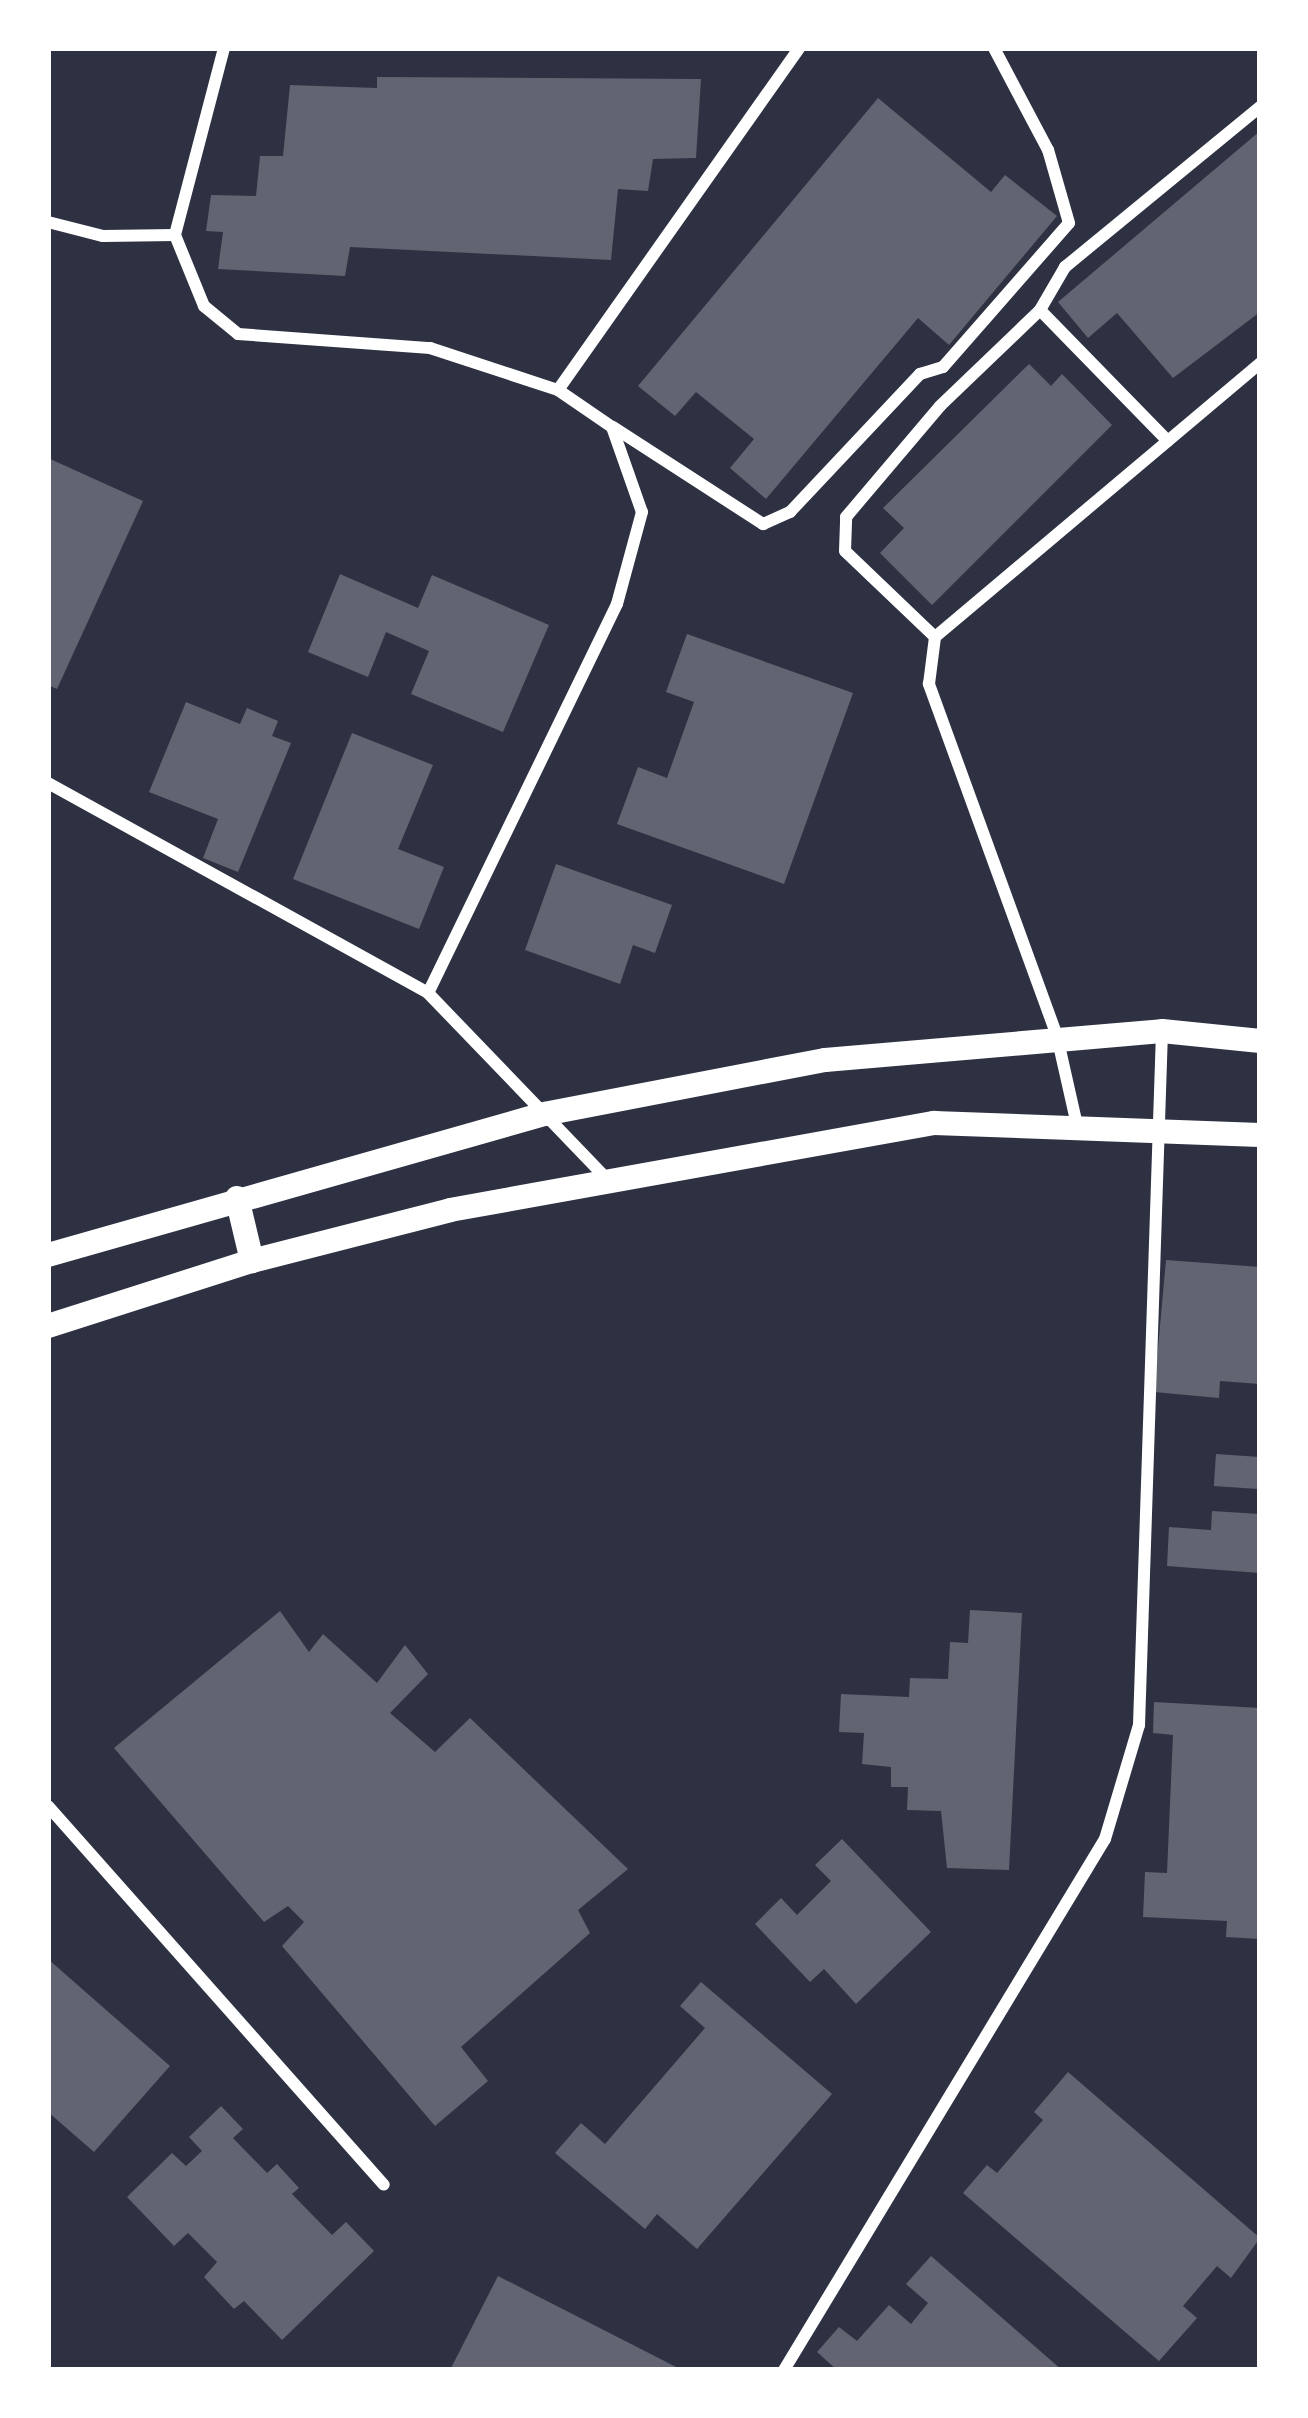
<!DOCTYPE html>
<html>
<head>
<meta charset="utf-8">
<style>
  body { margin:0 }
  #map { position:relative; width:1308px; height:2418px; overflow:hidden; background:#2d3142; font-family:"Golos Text",sans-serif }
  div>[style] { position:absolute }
  .building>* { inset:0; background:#626471; transform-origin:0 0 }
  .minor>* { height:12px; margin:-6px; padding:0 6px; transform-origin:6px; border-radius:6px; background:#fff }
  .secondary>* { height:24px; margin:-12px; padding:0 12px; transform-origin:12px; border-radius:12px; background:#fff }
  span { translate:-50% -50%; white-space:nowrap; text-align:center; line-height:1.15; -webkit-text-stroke:9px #fff; paint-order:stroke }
  .frame { position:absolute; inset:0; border:51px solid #fff; pointer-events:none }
</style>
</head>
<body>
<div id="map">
  <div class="building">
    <div style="clip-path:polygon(377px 77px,701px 79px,696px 158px,653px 159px,648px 191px,618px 189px,611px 260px,350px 247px,345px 276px,218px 269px,223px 232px,206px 231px,211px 195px,256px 196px,260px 156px,283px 156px,290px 85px,377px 88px)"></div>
    <div style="clip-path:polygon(878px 98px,991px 192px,1005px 175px,1057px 216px,949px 345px,918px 318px,766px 499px,730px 468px,754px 439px,696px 392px,675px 416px,638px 386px)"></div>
    <div style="clip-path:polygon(1260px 131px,1260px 312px,1173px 378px,1117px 313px,1088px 338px,1058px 302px)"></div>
    <div style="clip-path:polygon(1029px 364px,1051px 386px,1062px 374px,1112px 425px,932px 605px,880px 553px,904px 528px,883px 508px)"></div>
    <div style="clip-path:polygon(48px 458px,143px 501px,57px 689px,48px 685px)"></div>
    <div style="clip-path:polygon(340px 574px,418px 608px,432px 575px,549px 625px,503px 732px,411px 694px,429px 651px,386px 632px,368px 677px,308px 652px)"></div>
    <div style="clip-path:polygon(687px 634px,853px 693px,784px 884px,617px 824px,638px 767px,667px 778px,694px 702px,666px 692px)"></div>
    <div style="clip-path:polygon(186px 702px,240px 724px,247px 708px,278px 721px,272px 736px,291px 743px,238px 872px,203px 858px,218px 819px,149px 792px)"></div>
    <div style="clip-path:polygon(352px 733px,433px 765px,398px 849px,444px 867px,419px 929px,293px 879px)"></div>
    <div style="clip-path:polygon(556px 864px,672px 905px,655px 953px,633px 945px,620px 984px,525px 950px)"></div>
    <div style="clip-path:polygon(1166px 1260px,1260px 1267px,1260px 1384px,1220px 1381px,1219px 1398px,1154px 1392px)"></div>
    <div style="left:1216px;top:1454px;width:44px;height:32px;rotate:4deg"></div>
    <div style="clip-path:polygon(1212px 1511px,1260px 1514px,1260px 1573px,1167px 1566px,1169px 1527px,1211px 1530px)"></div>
    <div style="clip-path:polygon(970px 1610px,1022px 1613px,1009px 1870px,947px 1868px,941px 1811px,907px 1810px,908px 1787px,891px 1787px,891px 1767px,862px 1764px,864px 1733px,839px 1732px,841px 1694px,909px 1697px,910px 1678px,948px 1679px,950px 1642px,968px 1643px)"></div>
    <div style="clip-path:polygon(280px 1611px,309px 1652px,323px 1634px,377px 1683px,405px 1645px,428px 1674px,390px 1713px,435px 1752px,470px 1718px,628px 1869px,578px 1910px,590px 1933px,461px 2047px,488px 2081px,435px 2126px,282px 1946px,304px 1922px,288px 1906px,264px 1922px,114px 1748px)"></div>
    <div style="clip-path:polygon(1154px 1702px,1260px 1708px,1260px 1939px,1226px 1937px,1227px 1921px,1143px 1917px,1145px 1872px,1167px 1873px,1173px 1735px,1153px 1733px)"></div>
    <div style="clip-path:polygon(842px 1839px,931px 1932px,856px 2004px,824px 1969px,810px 1982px,755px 1924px,781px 1898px,797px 1915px,831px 1881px,815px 1865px)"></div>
    <div style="clip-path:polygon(48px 1959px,170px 2066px,94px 2152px,48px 2112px)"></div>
    <div style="clip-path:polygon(701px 1982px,832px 2094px,697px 2249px,657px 2214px,645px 2229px,555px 2153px,581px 2123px,605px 2144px,705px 2028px,680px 2006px)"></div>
    <div style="clip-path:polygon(1068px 2072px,1260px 2238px,1231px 2278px,1217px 2266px,1183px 2306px,1197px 2318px,1159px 2361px,963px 2193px,987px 2165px,997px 2173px,1043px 2120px,1034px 2112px)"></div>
    <div style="clip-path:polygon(221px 2106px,243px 2129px,233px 2138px,267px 2173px,277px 2164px,299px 2188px,292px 2194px,332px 2235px,346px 2222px,374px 2251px,282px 2340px,244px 2301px,234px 2309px,204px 2277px,217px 2262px,188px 2233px,174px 2246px,127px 2197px,172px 2153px,186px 2166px,202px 2151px,189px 2137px)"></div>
    <div style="clip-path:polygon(931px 2256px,1062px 2370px,837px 2370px,817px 2352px,839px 2327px,857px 2341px,889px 2305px,911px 2324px,928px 2303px,906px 2284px)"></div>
    <div style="clip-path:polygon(498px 2276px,682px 2370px,450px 2370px)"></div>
  </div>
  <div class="minor">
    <div style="left:224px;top:48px;width:193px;rotate:104.7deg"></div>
    <div style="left:175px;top:235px;width:77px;rotate:67.8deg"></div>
    <div style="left:204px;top:306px;width:44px;rotate:39.5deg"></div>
    <div style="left:238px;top:334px;width:193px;rotate:4.2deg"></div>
    <div style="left:430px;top:348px;width:135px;rotate:18.2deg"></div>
    <div style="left:558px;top:390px;width:65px;rotate:34.4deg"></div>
    <div style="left:612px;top:427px;width:90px;rotate:70.6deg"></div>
    <div style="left:642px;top:512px;width:95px;rotate:105.2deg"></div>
    <div style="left:617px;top:604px;width:432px;rotate:115.9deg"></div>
    <div style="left:48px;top:222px;width:57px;rotate:14.3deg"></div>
    <div style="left:103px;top:236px;width:72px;rotate:-0.8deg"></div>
    <div style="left:1040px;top:310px;width:183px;rotate:45.7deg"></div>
    <div style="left:558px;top:390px;width:418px;rotate:-54.8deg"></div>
    <div style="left:613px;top:427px;width:179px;rotate:32.9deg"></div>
    <div style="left:763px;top:524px;width:30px;rotate:-24deg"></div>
    <div style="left:790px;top:512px;width:190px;rotate:-46.7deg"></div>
    <div style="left:920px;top:374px;width:24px;rotate:-17deg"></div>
    <div style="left:943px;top:367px;width:191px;rotate:-48.8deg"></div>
    <div style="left:1069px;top:223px;width:76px;rotate:-106deg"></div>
    <div style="left:1048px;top:150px;width:115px;rotate:-117.9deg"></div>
    <div style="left:935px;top:637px;width:124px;rotate:-136.3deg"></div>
    <div style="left:845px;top:551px;width:34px;rotate:-88deg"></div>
    <div style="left:846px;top:517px;width:145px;rotate:-49.7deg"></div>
    <div style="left:940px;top:406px;width:139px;rotate:-43.8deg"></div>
    <div style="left:1040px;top:310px;width:50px;rotate:-59.8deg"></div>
    <div style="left:1065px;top:267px;width:252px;rotate:-39.4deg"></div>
    <div style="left:48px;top:783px;width:434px;rotate:28.9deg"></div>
    <div style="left:428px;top:993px;width:261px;rotate:46.1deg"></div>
    <div style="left:1077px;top:1125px;width:91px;rotate:-102.7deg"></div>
    <div style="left:1057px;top:1036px;width:375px;rotate:-110deg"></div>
    <div style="left:929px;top:684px;width:47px;rotate:-82.7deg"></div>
    <div style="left:935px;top:637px;width:425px;rotate:-40.1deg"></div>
    <div style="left:48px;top:1806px;width:506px;rotate:48.44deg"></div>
    <div style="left:784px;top:2370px;width:620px;rotate:-58.85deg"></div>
    <div style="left:1105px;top:1839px;width:119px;rotate:-73.4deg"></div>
    <div style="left:1139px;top:1725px;width:693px;rotate:-88.1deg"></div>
  </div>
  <div class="secondary">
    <div style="left:237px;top:1198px;width:65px;rotate:76.6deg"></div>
    <div style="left:48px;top:1255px;width:516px;rotate:-15.87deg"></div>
    <div style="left:544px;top:1114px;width:286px;rotate:-10.9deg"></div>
    <div style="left:825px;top:1060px;width:338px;rotate:-4.9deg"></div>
    <div style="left:1162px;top:1031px;width:99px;rotate:5.8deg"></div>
    <div style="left:48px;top:1326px;width:214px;rotate:-17.7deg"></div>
    <div style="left:252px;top:1261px;width:204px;rotate:-14.4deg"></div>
    <div style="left:450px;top:1210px;width:492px;rotate:-10.2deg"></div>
    <div style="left:934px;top:1123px;width:326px;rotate:2.1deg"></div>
  </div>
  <div class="frame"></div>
</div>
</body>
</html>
